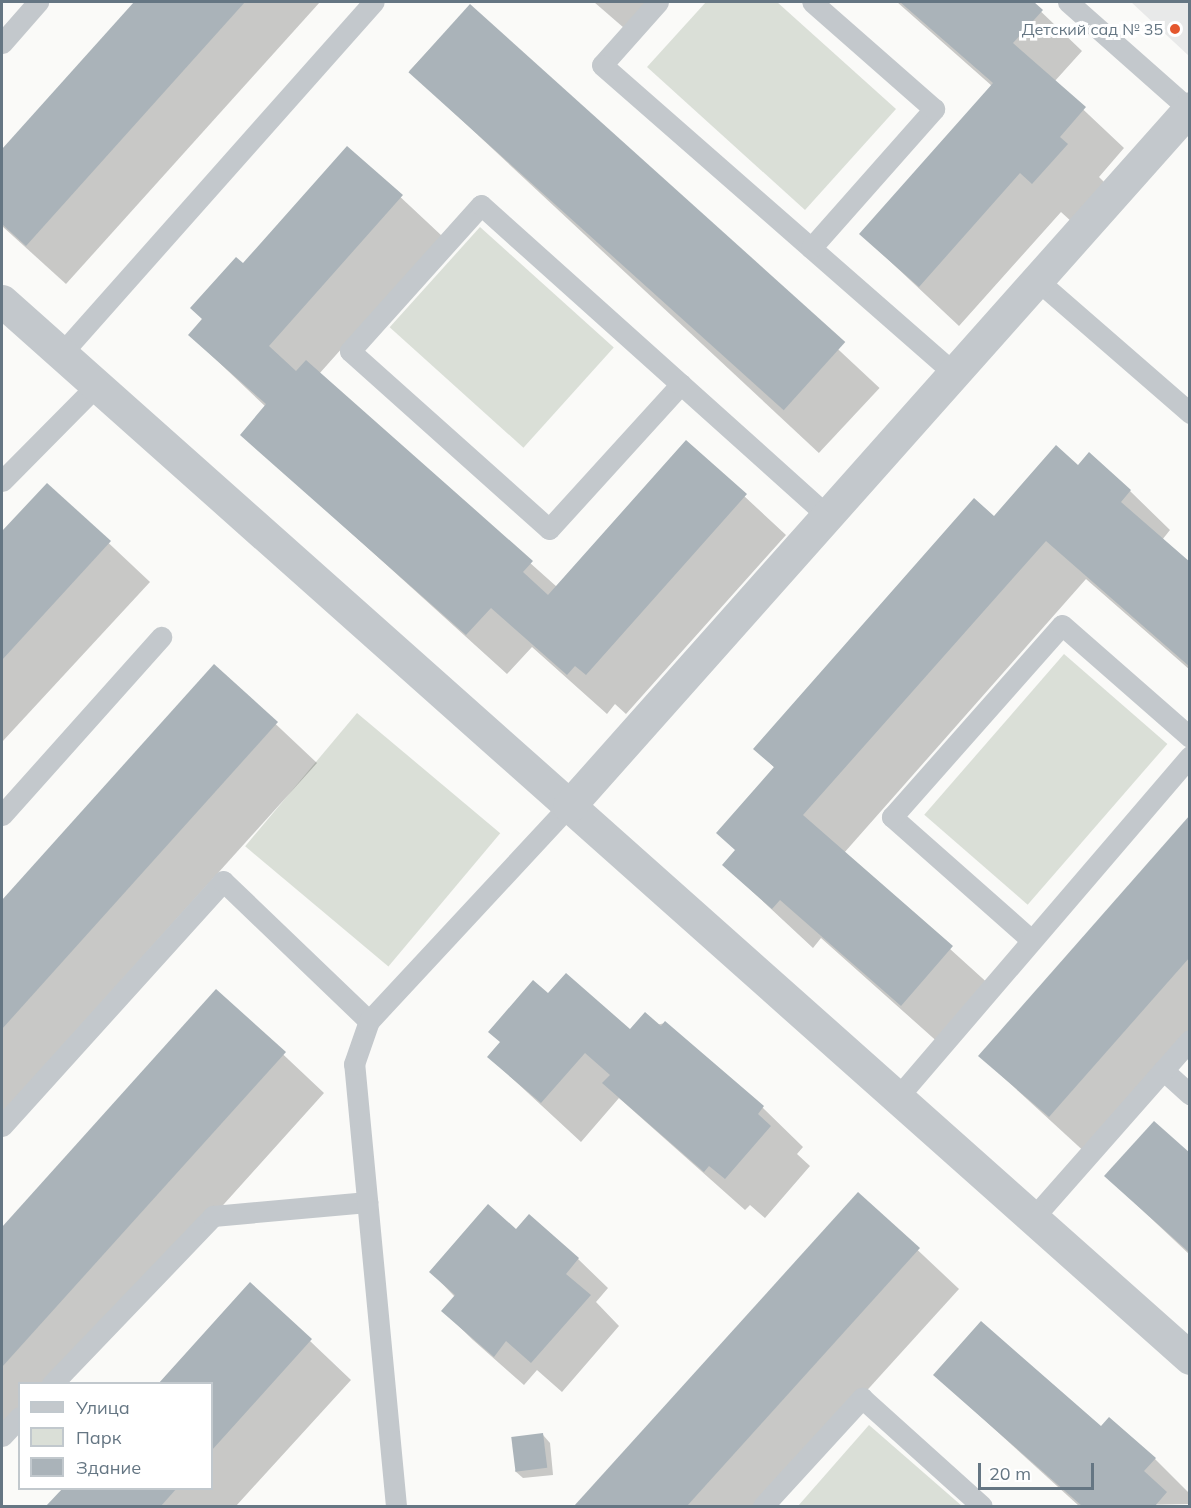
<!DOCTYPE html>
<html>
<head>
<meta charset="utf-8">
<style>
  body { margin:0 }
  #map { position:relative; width:1191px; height:1508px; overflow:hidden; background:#fafaf8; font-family:Mulish,sans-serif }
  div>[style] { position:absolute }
  .built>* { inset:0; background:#e8e9e9 }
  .green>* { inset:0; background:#dadfd7; transform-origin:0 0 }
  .shadow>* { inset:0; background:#0003; transform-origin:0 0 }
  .building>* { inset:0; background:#aab3b9; transform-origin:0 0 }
  .lane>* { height:21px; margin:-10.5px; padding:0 10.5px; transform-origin:10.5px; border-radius:10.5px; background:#c3c8cc }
  .street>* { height:33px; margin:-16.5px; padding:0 16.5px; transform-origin:16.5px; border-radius:16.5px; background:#c3c8cc }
  .dots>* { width:16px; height:16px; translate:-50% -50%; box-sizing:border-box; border:3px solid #fff; border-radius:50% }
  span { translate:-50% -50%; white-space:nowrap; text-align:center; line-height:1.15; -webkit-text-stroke:6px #fff; paint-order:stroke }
  .poi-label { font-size:16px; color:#657683 }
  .right { translate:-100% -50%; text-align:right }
  .frame { position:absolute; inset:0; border:3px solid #657683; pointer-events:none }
  .legend { position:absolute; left:18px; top:1382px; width:195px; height:108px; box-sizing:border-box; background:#fff; border:2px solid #c1c8cd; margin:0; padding:8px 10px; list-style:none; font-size:18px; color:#657683 }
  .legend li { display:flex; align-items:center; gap:12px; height:30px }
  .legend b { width:30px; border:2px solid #c1c8cd }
  .scale { position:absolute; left:978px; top:1463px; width:116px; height:27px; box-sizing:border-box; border:3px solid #657683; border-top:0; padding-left:8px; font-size:18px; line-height:21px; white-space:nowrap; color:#657683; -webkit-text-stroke:4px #fff; paint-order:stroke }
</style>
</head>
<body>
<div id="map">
  <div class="built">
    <div style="clip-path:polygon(1131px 2px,1189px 2px,1189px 56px)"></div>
  </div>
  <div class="green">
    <div style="clip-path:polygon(706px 2px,777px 2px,896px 109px,805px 210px,647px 67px)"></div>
    <div style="left:480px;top:227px;width:180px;height:135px;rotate:42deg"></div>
    <div style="left:1064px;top:654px;width:137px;height:213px;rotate:41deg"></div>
    <div style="left:357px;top:713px;width:187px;height:174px;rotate:40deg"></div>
    <div style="clip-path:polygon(869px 1425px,962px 1506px,798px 1506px)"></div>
  </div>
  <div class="shadow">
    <div style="clip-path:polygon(136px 2px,320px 2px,66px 284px,2px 226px,2px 151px)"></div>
    <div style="clip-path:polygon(594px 2px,648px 2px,624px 28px)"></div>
    <div style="clip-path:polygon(897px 2px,1031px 2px,1082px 51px,1054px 82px,1124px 148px,1099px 177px,1107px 185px,1073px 223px,1061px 212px,959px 326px,861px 234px,992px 86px)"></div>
    <div style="left:470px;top:6px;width:560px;height:89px;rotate:43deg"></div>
    <div style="clip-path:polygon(348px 148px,442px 236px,319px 374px,557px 587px,686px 442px,786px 535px,626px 714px,615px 704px,607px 714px,532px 647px,507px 674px,242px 434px,266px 407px,190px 335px,243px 265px)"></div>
    <div style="clip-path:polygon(1078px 467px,1130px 491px,1170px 530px,1162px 540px,1190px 564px,1190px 670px,1086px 579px,844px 853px,992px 987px,941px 1045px,821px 938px,813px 948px,724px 865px,736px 851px,775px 768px,755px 749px,994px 518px)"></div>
    <div style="clip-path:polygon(47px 485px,150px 582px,2px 742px,2px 534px)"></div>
    <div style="clip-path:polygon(214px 666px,317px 763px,2px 1113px,2px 902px)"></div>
    <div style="clip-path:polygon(1190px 817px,1190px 1042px,1089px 1156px,980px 1056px)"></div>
    <div style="clip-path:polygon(216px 991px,324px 1093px,62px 1384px,20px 1384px,20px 1430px,2px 1432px,2px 1229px)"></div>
    <div style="clip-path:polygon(548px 995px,630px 1031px,665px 1023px,763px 1108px,803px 1147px,797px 1154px,810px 1166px,765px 1218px,750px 1205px,745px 1210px,619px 1098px,581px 1142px,489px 1057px)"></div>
    <div style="clip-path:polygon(1190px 1155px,1190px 1255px,1106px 1176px)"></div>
    <div style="clip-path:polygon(858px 1194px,959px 1289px,762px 1506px,576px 1506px)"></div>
    <div style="clip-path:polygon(517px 1231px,578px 1259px,608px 1288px,596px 1302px,619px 1326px,562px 1392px,537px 1370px,524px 1385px,473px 1340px,443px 1311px,455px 1297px,431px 1272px)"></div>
    <div style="clip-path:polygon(250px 1284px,351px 1380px,236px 1506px,48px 1506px,65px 1488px,212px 1488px,212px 1384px)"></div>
    <div style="clip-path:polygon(935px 1375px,1101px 1429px,1155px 1459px,1190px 1494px,1190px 1504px,1079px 1506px)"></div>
    <div style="clip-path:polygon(543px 1435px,550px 1443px,553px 1475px,523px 1478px,515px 1471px)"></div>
  </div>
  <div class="building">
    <div style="clip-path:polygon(134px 2px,245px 2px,26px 246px,2px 224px,2px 149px)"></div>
    <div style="clip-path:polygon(900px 2px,1034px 2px,1043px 10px,1013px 43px,1086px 107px,1060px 137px,1068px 144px,1032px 184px,1020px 173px,919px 287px,859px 234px,993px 83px)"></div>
    <div style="left:470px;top:4px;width:505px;height:92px;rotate:42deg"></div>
    <div style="clip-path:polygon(347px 146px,403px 195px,269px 346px,296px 371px,306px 360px,533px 561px,523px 572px,548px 595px,686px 440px,747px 494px,586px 675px,575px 666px,567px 675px,491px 608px,466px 635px,240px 435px,266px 404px,188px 335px,202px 319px,190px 308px,236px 257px,243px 263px)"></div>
    <div style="clip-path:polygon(1056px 445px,1078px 465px,1089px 452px,1131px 490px,1121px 502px,1190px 562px,1190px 667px,1046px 541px,803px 815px,953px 946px,901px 1006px,780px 900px,772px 909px,722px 865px,735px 850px,716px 833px,774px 767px,753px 749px,974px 498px,994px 516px)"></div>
    <div style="clip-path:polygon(47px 483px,111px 541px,2px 660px,2px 531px)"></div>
    <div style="clip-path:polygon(214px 664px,278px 722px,2px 1029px,2px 900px)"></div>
    <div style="clip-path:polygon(1190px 815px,1190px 957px,1049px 1117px,978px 1056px)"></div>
    <div style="clip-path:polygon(566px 973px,630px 1029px,645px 1012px,661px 1026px,665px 1021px,764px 1106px,758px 1114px,771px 1126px,725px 1179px,709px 1166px,704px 1172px,602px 1083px,610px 1075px,585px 1053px,541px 1103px,487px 1057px,500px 1042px,488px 1032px,533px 980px,548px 993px)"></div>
    <div style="clip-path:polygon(216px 989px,286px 1052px,2px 1367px,2px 1227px)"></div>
    <div style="clip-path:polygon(1154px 1121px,1190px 1153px,1190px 1253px,1104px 1176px)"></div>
    <div style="clip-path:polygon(858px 1192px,920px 1248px,687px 1506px,574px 1506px)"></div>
    <div style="clip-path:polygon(488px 1204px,516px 1229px,529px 1214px,579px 1258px,566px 1274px,591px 1295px,531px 1363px,506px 1341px,494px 1357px,441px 1311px,455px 1295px,429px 1272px)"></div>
    <div style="clip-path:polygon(250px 1282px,312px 1339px,212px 1450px,212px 1384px,158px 1384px)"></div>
    <div style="clip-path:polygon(981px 1321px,1101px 1426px,1109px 1417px,1156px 1458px,1144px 1471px,1167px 1492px,1155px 1506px,1082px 1506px,933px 1375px)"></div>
    <div style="left:543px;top:1433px;width:35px;height:32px;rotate:83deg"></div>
    <div style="clip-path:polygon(63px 1488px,177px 1488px,161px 1506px,46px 1506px)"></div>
  </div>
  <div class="lane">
    <div style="left:658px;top:2px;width:84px;rotate:131.6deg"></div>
    <div style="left:602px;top:65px;width:468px;rotate:41.2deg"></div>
    <div style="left:1068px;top:2px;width:162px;rotate:41.5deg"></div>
    <div style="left:2px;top:43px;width:55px;rotate:-48.7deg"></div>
    <div style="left:811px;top:248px;width:186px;rotate:-48.5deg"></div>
    <div style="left:934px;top:109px;width:162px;rotate:-138.7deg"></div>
    <div style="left:1037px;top:280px;width:203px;rotate:41deg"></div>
    <div style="left:61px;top:354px;width:471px;rotate:-48.4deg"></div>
    <div style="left:681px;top:384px;width:196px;rotate:132.3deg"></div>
    <div style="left:549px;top:529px;width:267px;rotate:-138.2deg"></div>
    <div style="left:350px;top:351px;width:196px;rotate:-48.1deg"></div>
    <div style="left:481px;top:205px;width:466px;rotate:41.9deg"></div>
    <div style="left:2px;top:481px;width:135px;rotate:-45.3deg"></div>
    <div style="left:2px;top:815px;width:239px;rotate:-48.2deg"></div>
    <div style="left:1029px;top:938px;width:183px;rotate:-138.5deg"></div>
    <div style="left:892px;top:817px;width:256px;rotate:-48.5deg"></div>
    <div style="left:1062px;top:625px;width:170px;rotate:41.2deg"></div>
    <div style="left:1163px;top:1070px;width:36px;rotate:42deg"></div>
    <div style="left:897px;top:1098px;width:450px;rotate:-49.4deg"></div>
    <div style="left:2px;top:1126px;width:330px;rotate:-47.9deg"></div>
    <div style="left:223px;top:881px;width:202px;rotate:43.8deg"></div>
    <div style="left:1033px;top:1218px;width:237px;rotate:-48.6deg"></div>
    <div style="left:52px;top:1384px;width:233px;rotate:-46.2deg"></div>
    <div style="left:213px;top:1216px;width:155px;rotate:-5.2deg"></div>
    <div style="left:2px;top:1436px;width:26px;rotate:-47deg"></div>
    <div style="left:396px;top:1506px;width:444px;rotate:-95.4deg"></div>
    <div style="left:354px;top:1064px;width:46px;rotate:-70.8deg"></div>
    <div style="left:369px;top:1021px;width:294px;rotate:-47.1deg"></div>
    <div style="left:763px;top:1506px;width:147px;rotate:-47.5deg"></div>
    <div style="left:862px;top:1398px;width:161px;rotate:42deg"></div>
  </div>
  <div class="street">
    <div style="left:2px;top:301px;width:1590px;rotate:41.66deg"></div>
    <div style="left:569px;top:806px;width:934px;rotate:-48.34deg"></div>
  </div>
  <div class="dots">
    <div style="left:1175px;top:29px;background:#e4572e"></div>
  </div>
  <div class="poi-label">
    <span class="right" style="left:1163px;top:29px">Детский сад № 35</span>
  </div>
  <div class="frame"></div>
  <ul class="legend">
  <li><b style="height:8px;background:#c3c8cc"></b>Улица</li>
  <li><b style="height:16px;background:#dadfd7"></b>Парк</li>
  <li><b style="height:16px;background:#aab3b9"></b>Здание</li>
  </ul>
  <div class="scale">20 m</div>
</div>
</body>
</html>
